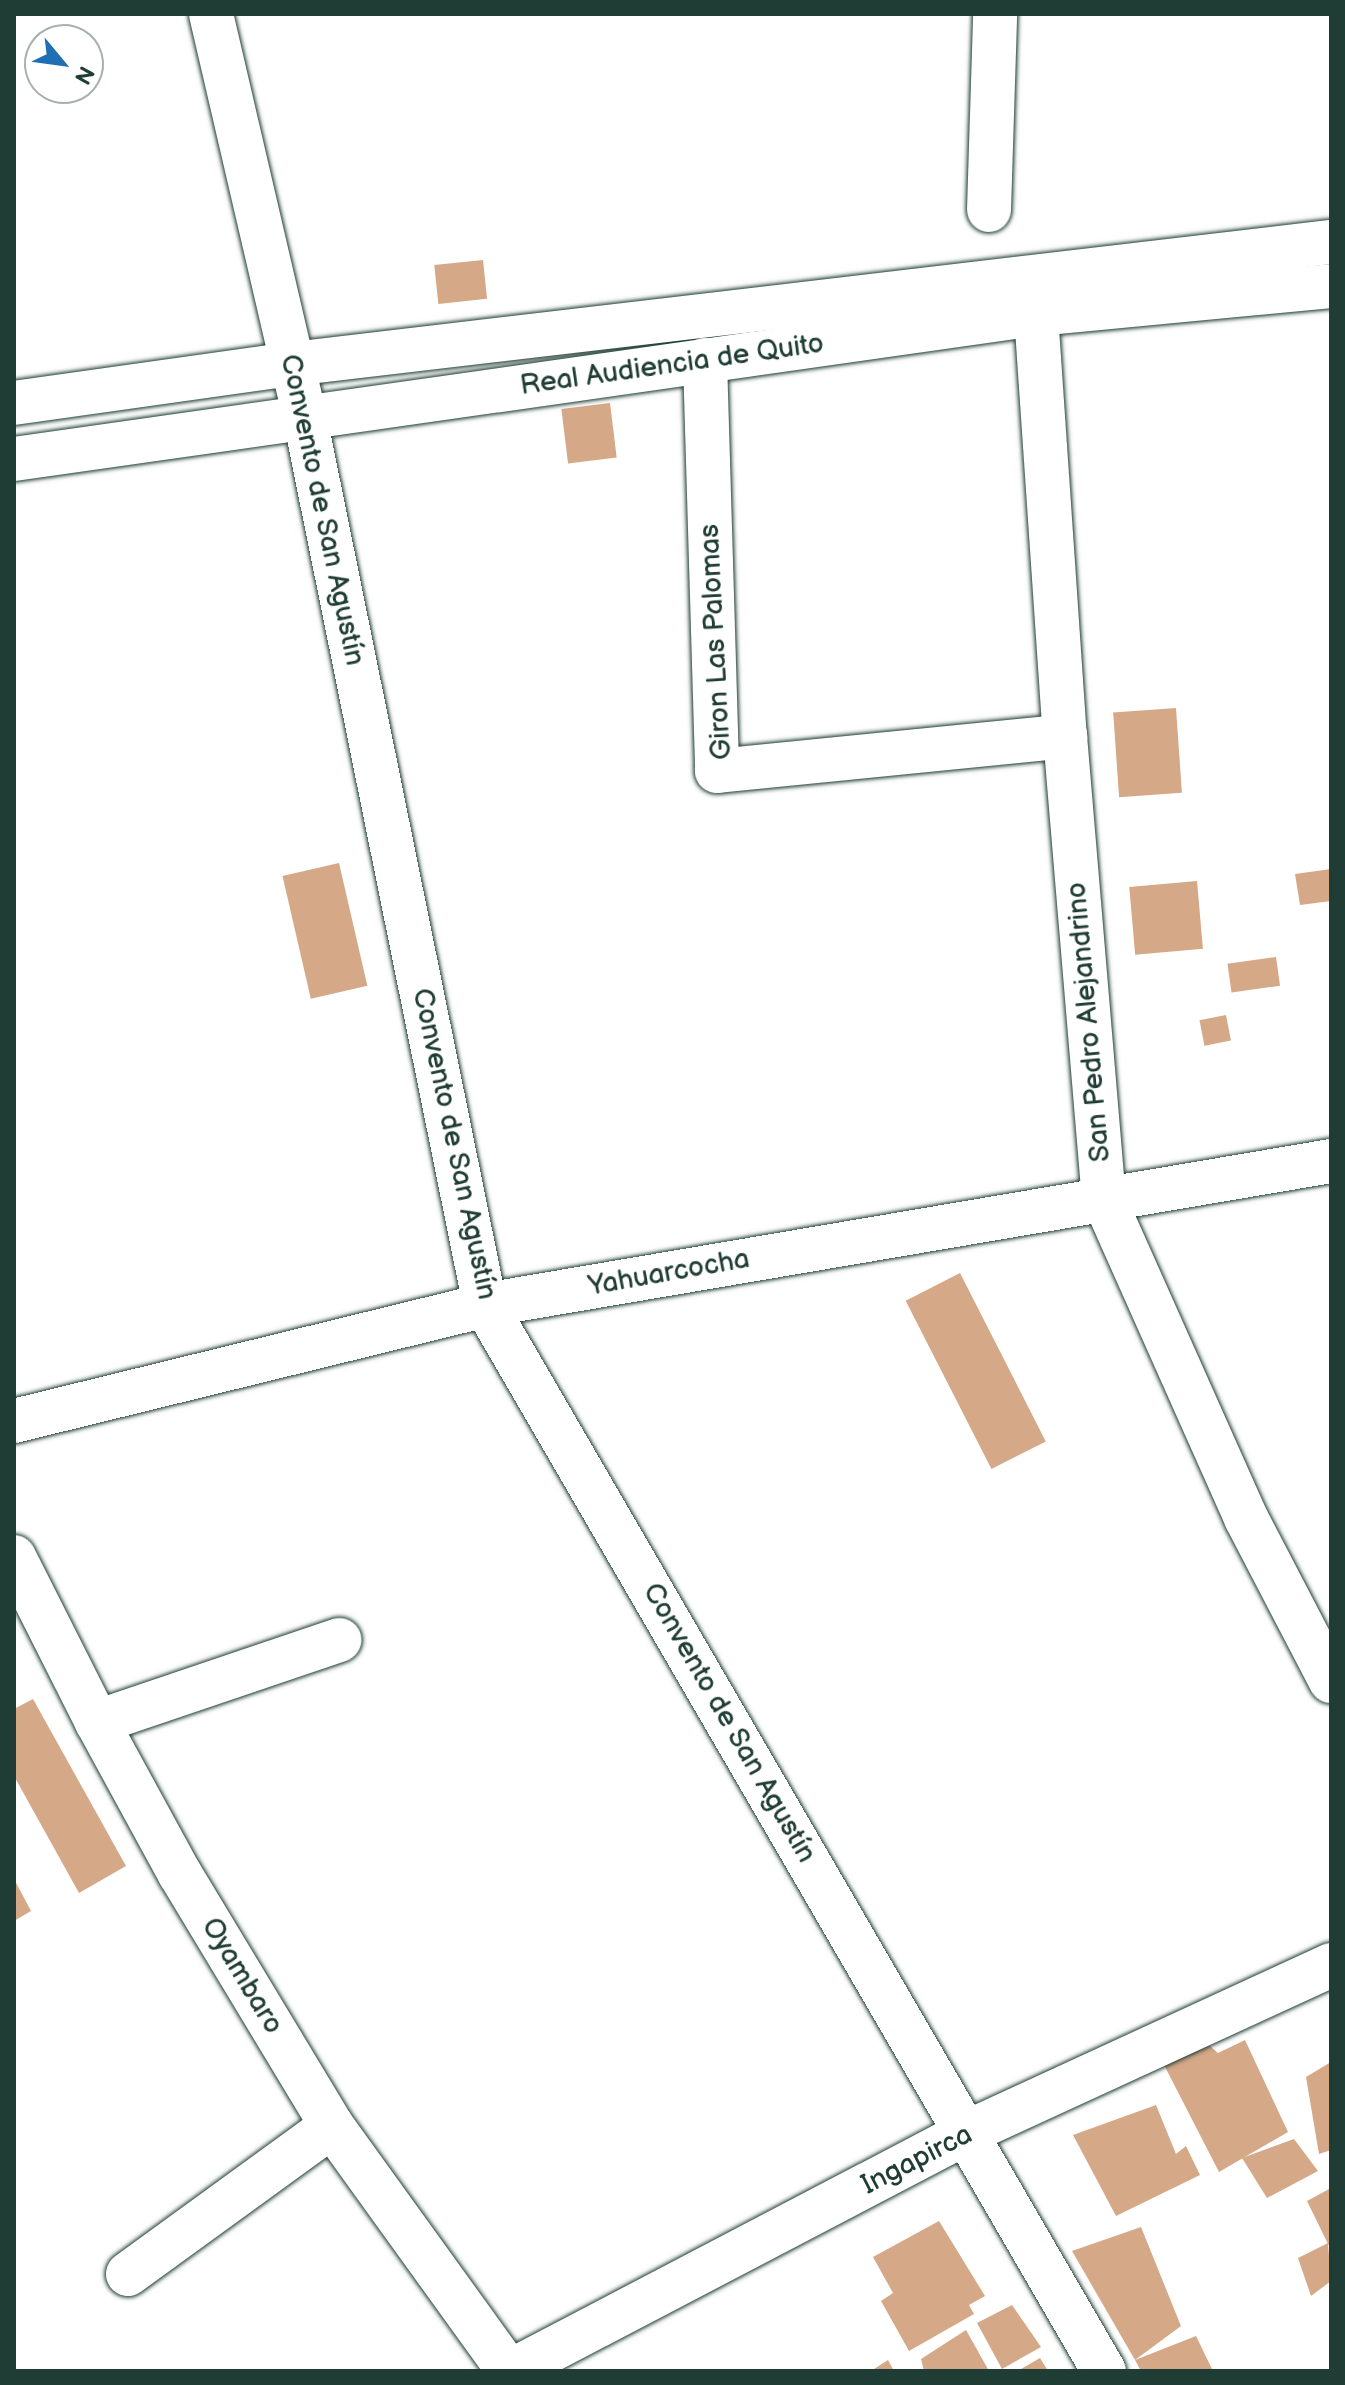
<!DOCTYPE html>
<html>
<head>
<meta charset="utf-8">
<style>
  body { margin:0 }
  #map { position:relative; width:1345px; height:2385px; overflow:hidden; background:#fff; font-family:"Balsamiq Sans",sans-serif }
  div>[style] { position:absolute }
  .building>* { inset:0; background:#d5a887; transform-origin:0 0 }
  .roads { filter:drop-shadow(0 0 2px #1f3d34) drop-shadow(0 0 2px #1f3d34) }
  .minor>* { height:44px; margin:-22px; padding:0 22px; transform-origin:22px; border-radius:22px; background:#fff }
  .major>* { height:44px; margin:-22px; padding:0 22px; transform-origin:22px; border-radius:22px; background:#fff }
  span { translate:-50% -50%; white-space:nowrap; text-align:center; line-height:1.15; -webkit-text-stroke:6px #fff; paint-order:stroke }
  .street-label { font-size:28px; color:#1f3d34 }
  .frame { position:absolute; inset:0; border:16px solid #1f3d34; pointer-events:none }
  .north { position:absolute; left:24px; top:24px; width:80px; height:80px; box-sizing:border-box; background:#fff; border:2px solid #a5b1ae; border-radius:50%; rotate:119deg; font-size:22px; font-weight:700; line-height:32px; text-align:center; color:#1f3d34 }
  .north::after { content:''; display:block; margin:auto; width:28px; height:36px; background:#1f6fb2; clip-path:polygon(50% 0,100% 100%,50% 72%,0 100%) }
</style>
</head>
<body>
<div id="map">
  <div class="building">
    <div style="left:483px;top:260px;width:39px;height:49px;rotate:84deg"></div>
    <div style="left:610px;top:403px;width:55px;height:49px;rotate:83deg"></div>
    <div style="left:1176px;top:708px;width:85px;height:63px;rotate:86deg"></div>
    <div style="left:339px;top:863px;width:126px;height:58px;rotate:77deg"></div>
    <div style="clip-path:polygon(1331px 869px,1331px 901px,1300px 905px,1295px 874px)"></div>
    <div style="left:1197px;top:881px;width:68px;height:68px;rotate:85deg"></div>
    <div style="left:1276px;top:957px;width:29px;height:49px;rotate:82deg"></div>
    <div style="left:1226px;top:1015px;width:26px;height:27px;rotate:79deg"></div>
    <div style="left:960px;top:1273px;width:189px;height:61px;rotate:63deg"></div>
    <div style="clip-path:polygon(33px 1699px,126px 1866px,79px 1893px,14px 1776px,14px 1709px)"></div>
    <div style="clip-path:polygon(14px 1879px,31px 1911px,14px 1921px)"></div>
    <div style="clip-path:polygon(1201px 2038px,1218px 2053px,1245px 2040px,1288px 2132px,1219px 2172px,1162px 2061px)"></div>
    <div style="clip-path:polygon(1331px 2062px,1331px 2150px,1319px 2154px,1306px 2077px)"></div>
    <div style="clip-path:polygon(1156px 2105px,1176px 2154px,1186px 2146px,1200px 2175px,1116px 2216px,1073px 2135px)"></div>
    <div style="clip-path:polygon(1294px 2139px,1318px 2171px,1267px 2198px,1242px 2158px)"></div>
    <div style="clip-path:polygon(1331px 2188px,1331px 2250px,1307px 2201px)"></div>
    <div style="clip-path:polygon(939px 2221px,985px 2296px,969px 2305px,974px 2314px,909px 2351px,881px 2301px,893px 2293px,873px 2257px)"></div>
    <div style="clip-path:polygon(1141px 2227px,1181px 2326px,1135px 2360px,1072px 2251px)"></div>
    <div style="clip-path:polygon(1328px 2243px,1331px 2281px,1311px 2296px,1298px 2258px)"></div>
    <div style="clip-path:polygon(1012px 2305px,1041px 2347px,1002px 2369px,977px 2323px)"></div>
    <div style="clip-path:polygon(966px 2330px,989px 2371px,924px 2371px,921px 2359px)"></div>
    <div style="clip-path:polygon(1196px 2336px,1213px 2371px,1141px 2371px,1135px 2360px)"></div>
    <div style="clip-path:polygon(1040px 2358px,1048px 2371px,1022px 2371px,1021px 2369px)"></div>
    <div style="clip-path:polygon(888px 2360px,894px 2371px,871px 2371px)"></div>
  </div>
  <div class="roads">
    <div class="minor">
      <div style="left:211px;top:14px;width:415px;rotate:76.9deg"></div>
      <div style="left:305px;top:418px;width:905px;rotate:78.53deg"></div>
      <div style="left:485px;top:1305px;width:1233px;rotate:59.86deg"></div>
      <div style="left:989px;top:210px;width:196px;rotate:-88.2deg"></div>
      <div style="left:1036px;top:314px;width:423px;rotate:86.1deg"></div>
      <div style="left:1065px;top:736px;width:465px;rotate:85.2deg"></div>
      <div style="left:1104px;top:1199px;width:349px;rotate:66deg"></div>
      <div style="left:1246px;top:1518px;width:184px;rotate:62.5deg"></div>
      <div style="left:705px;top:360px;width:411px;rotate:88.3deg"></div>
      <div style="left:717px;top:771px;width:350px;rotate:-5.7deg"></div>
      <div style="left:14px;top:1421px;width:485px;rotate:-13.8deg"></div>
      <div style="left:485px;top:1305px;width:858px;rotate:-9.66deg"></div>
      <div style="left:14px;top:1557px;width:185px;rotate:63.3deg"></div>
      <div style="left:97px;top:1722px;width:173px;rotate:61.4deg"></div>
      <div style="left:180px;top:1874px;width:294px;rotate:58.9deg"></div>
      <div style="left:332px;top:2126px;width:302px;rotate:54.2deg"></div>
      <div style="left:97px;top:1722px;width:256px;rotate:-18.7deg"></div>
      <div style="left:128px;top:2274px;width:252px;rotate:-36deg"></div>
      <div style="left:511px;top:2371px;width:516px;rotate:-27.61deg"></div>
      <div style="left:968px;top:2132px;width:400px;rotate:-24.7deg"></div>
    </div>
    <div class="major">
      <div style="left:14px;top:403px;width:281px;rotate:-8deg"></div>
      <div style="left:292px;top:364px;width:1046px;rotate:-6.7deg"></div>
      <div style="left:14px;top:459px;width:1032px;rotate:-8.08deg"></div>
      <div style="left:1036px;top:314px;width:296px;rotate:-5.4deg"></div>
    </div>
  </div>
  <div class="street-label">
    <span style="left:672px;top:365px;rotate:-8deg">Real Audiencia de Quito</span>
    <span style="left:322px;top:510px;rotate:78deg">Convento de San Agustín</span>
    <span style="left:716px;top:642px;rotate:-93deg">Giron Las Palomas</span>
    <span style="left:1089px;top:1022px;rotate:-95deg">San Pedro Alejandrino</span>
    <span style="left:454px;top:1144px;rotate:78deg">Convento de San Agustín</span>
    <span style="left:669px;top:1273px;rotate:-10deg">Yahuarcocha</span>
    <span style="left:729px;top:1723px;rotate:60deg">Convento de San Agustín</span>
    <span style="left:242px;top:1976px;rotate:59deg">Oyambaro</span>
    <span style="left:917px;top:2160px;rotate:-27deg">Ingapirca</span>
  </div>
  <div class="frame"></div>
  <div class="north">N</div>
</div>
</body>
</html>
